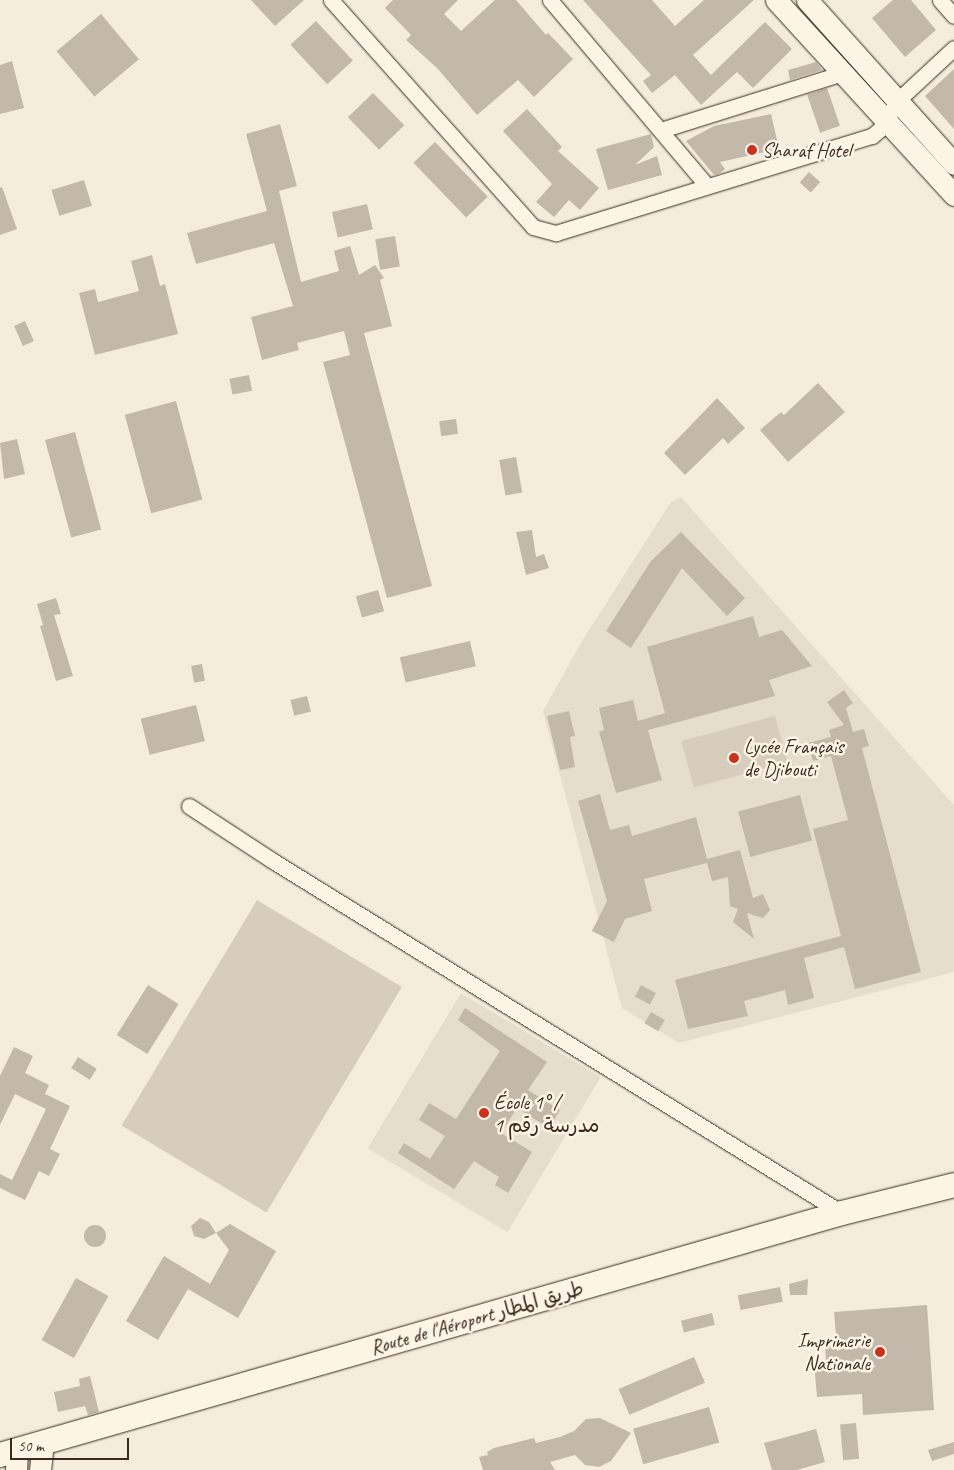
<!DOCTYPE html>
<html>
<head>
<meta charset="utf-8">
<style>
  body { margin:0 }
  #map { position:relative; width:954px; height:1470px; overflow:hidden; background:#f4eddd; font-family:Caveat,"Playpen Sans Arabic",sans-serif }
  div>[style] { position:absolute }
  .built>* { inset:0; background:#e5ddce; transform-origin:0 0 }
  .green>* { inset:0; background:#d6cdbd; transform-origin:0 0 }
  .building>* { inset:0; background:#c3b9aa; transform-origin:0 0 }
  .round { border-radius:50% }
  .roads { filter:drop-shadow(0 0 1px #3b2a1e) drop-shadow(0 0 1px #3b2a1e) }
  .street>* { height:15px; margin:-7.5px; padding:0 7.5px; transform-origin:7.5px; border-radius:7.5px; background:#fcf5e5 }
  .secondary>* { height:21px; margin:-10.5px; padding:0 10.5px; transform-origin:10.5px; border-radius:10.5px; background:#fcf5e5 }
  .primary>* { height:24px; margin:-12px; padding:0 12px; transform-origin:12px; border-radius:12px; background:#fcf5e5 }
  .dots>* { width:14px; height:14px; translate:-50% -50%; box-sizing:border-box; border:2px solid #fcf5e5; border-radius:50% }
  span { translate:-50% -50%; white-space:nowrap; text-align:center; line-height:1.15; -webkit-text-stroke:5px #fcf5e5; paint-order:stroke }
  .poi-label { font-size:20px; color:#3b2a1e }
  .left { translate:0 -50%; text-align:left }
  .right { translate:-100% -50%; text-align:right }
  .street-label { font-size:20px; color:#3b2a1e }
  .scale { position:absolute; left:10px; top:1438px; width:119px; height:22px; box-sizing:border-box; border:2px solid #3b2a1e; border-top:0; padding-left:6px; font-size:15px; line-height:18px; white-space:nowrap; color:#3b2a1e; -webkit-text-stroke:4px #fcf5e5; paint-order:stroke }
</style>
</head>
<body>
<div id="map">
  <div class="built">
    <div style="clip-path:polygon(681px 497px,954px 805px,954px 972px,679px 1043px,622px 1008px,543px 711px,582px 641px,671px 502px)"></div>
    <div style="left:461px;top:993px;width:163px;height:181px;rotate:31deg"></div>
  </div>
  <div class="green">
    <div style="left:775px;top:716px;width:48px;height:97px;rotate:75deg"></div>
    <div style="left:257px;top:900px;width:169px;height:263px;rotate:31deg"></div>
  </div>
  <div class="building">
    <div style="clip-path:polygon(251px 0,304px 0,275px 26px)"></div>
    <div style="clip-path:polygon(393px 0,458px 0,444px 14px,461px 31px,495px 0,516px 0,546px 35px,548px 33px,573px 59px,534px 97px,518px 80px,477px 115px,438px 69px,406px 40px,411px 35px,385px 8px)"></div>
    <div style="clip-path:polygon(583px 0,652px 0,675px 26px,704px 0,754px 0,693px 55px,711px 75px,765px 22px,792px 49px,753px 88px,737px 72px,701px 105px,675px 75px,652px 93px,643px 81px,651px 75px)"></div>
    <div style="clip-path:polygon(893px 0,911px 0,936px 30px,905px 57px,872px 18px)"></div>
    <div style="left:101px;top:14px;width:59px;height:58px;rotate:50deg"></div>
    <div style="left:316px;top:21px;width:54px;height:35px;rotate:47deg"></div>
    <div style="clip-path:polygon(12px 61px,24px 108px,0 114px,0 65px)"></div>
    <div style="clip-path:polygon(816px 62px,822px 70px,790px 80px,788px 70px)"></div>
    <div style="clip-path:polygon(954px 69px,954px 129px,925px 96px)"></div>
    <div style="left:827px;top:88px;width:40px;height:21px;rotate:71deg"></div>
    <div style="left:373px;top:93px;width:45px;height:35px;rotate:46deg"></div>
    <div style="clip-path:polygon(527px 109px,562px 147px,558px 151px,599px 188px,580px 210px,569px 200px,554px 217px,536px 202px,552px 184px,503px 131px)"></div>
    <div style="clip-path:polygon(771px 114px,779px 149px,720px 162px,725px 169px,720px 173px,714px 175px,686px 141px,714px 126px)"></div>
    <div style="clip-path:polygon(280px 124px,297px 186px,279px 191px,301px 282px,339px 271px,334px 251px,350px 246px,359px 275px,375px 265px,384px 278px,380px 280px,392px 326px,364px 333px,432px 586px,387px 598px,323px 362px,350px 355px,344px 331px,297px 343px,299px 350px,262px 360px,251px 317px,293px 306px,274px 243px,196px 264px,187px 233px,267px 211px,246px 134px)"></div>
    <div style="clip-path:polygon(651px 134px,654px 147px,635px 165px,657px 156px,662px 175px,608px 190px,596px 149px)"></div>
    <div style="left:435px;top:142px;width:76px;height:30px;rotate:46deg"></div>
    <div style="left:809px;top:172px;width:15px;height:14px;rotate:42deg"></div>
    <div style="left:84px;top:180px;width:27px;height:34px;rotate:73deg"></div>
    <div style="clip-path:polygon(2px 187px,17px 229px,0 235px,0 188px)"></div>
    <div style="left:367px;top:204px;width:26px;height:36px;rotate:77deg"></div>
    <div style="left:395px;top:236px;width:31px;height:20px;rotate:81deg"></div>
    <div style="clip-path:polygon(152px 255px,160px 286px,165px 284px,178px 334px,95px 355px,79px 293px,95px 289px,98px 302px,139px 291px,131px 261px)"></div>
    <div style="left:25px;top:321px;width:22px;height:12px;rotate:66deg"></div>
    <div style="left:249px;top:375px;width:16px;height:20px;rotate:79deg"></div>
    <div style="clip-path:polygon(818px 383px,845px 412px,788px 462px,760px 430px,781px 412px,784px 415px)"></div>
    <div style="clip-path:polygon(717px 398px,745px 428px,728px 444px,723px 438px,685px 475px,664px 453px)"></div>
    <div style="left:176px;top:401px;width:102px;height:53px;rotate:75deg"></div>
    <div style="left:456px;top:419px;width:15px;height:17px;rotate:82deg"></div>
    <div style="left:75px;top:432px;width:101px;height:31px;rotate:75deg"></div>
    <div style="clip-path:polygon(17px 439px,25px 474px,4px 479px,0 443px)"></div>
    <div style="left:516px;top:457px;width:36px;height:17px;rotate:80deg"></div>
    <div style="clip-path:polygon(532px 530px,536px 557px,544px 554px,549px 568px,526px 575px,516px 532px)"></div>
    <div style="clip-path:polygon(681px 532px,745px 598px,727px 616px,682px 568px,631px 648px,606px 631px,651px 561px)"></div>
    <div style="left:378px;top:590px;width:22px;height:23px;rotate:74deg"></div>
    <div style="clip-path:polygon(56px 598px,61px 614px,54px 615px,73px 676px,56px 681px,40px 626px,43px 625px,37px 604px)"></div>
    <div style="clip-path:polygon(753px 616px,759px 637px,782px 630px,812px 666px,769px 680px,775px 696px,648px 730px,662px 780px,616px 793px,599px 732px,604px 730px,599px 708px,633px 700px,638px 721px,665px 713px,647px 647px)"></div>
    <div style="left:470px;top:641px;width:26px;height:72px;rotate:77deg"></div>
    <div style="left:202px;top:664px;width:17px;height:11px;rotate:80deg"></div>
    <div style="clip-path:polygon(844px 690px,853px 703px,846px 708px,853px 732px,864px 729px,869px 746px,862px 748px,921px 972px,855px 989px,844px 947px,804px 958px,814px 998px,788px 1005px,785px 990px,744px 1001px,748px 1016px,688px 1029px,675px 980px,841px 936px,813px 829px,848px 820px,831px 756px,813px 761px,808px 743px,831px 737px,829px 730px,844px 725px,827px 702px)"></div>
    <div style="left:307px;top:696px;width:16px;height:17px;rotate:76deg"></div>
    <div style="left:196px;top:705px;width:37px;height:57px;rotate:76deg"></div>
    <div style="clip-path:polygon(569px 711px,575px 736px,570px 737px,575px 767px,560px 770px,547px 716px)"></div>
    <div style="clip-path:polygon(600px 794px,610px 830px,629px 825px,632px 836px,696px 817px,707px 859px,740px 850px,753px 898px,763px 894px,770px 910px,763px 918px,747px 913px,754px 939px,733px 922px,738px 909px,730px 906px,728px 877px,712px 881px,707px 863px,644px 879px,652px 911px,625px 919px,614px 942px,592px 931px,607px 901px,578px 801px)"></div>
    <div style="left:800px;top:795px;width:47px;height:64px;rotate:75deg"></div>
    <div style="left:148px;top:985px;width:36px;height:59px;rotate:32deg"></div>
    <div style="left:641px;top:985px;width:17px;height:13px;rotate:28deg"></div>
    <div style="clip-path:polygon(465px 1008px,547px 1062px,528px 1090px,560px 1110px,549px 1128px,517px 1108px,501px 1133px,532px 1152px,508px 1193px,495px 1185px,499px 1177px,474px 1161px,454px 1189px,398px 1153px,404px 1143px,430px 1159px,445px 1136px,419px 1120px,429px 1103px,456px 1119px,500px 1051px,458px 1020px)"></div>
    <div style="left:651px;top:1012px;width:16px;height:13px;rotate:30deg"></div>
    <div style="clip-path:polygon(14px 1047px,33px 1056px,25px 1073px,49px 1085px,45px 1094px,70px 1106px,50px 1149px,60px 1154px,49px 1176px,39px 1171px,25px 1200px,0 1188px,0 1174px,12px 1180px,46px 1109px,15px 1094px,0 1125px,0 1076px)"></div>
    <div style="left:78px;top:1057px;width:22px;height:13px;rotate:32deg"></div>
    <div style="clip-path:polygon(200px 1218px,209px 1222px,216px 1233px,204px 1239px,194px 1236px,191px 1226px)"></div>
    <div style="clip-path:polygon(230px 1224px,276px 1251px,238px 1318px,188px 1289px,158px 1340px,126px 1321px,164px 1256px,210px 1284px,229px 1250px,216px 1233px)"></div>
    <div class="round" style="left:84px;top:1225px;width:22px;height:22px"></div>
    <div style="left:76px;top:1278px;width:37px;height:71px;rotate:29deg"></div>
    <div style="clip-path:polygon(808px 1279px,807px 1295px,790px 1295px,789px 1284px)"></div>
    <div style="left:780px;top:1287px;width:15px;height:43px;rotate:79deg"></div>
    <div style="clip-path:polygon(927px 1305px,934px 1410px,863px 1415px,862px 1394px,817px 1397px,814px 1362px,826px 1361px,825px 1346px,837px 1345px,834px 1312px)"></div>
    <div style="left:712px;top:1313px;width:12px;height:32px;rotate:76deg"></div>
    <div style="left:694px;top:1357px;width:28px;height:82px;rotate:67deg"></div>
    <div style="clip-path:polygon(90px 1376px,99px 1412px,88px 1415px,85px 1406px,58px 1412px,54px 1392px,80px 1386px,79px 1379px)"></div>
    <div style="left:709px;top:1407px;width:37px;height:79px;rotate:74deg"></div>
    <div style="clip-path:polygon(600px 1418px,631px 1433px,611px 1461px,599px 1467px,585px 1465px,575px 1455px,550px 1462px,555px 1470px,483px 1470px,479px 1457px,488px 1455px,487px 1452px,494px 1448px,534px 1438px,536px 1443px,560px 1437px,574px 1431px,586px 1419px)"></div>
    <div style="left:856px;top:1423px;width:36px;height:16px;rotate:85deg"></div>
    <div style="clip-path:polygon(816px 1429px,825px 1462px,797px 1470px,772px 1470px,764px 1443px)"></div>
    <div style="clip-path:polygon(954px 1442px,954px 1454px,932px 1461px,928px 1450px)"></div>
  </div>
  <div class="roads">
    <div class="street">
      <div style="left:331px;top:0;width:304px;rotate:48.3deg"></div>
      <div style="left:533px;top:227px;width:24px;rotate:15deg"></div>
      <div style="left:556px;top:233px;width:331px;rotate:-17.1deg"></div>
      <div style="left:872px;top:136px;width:11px;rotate:-41deg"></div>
      <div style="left:880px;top:129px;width:34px;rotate:-58deg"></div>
      <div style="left:898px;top:100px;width:76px;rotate:-42.9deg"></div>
      <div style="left:550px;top:0;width:243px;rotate:49.8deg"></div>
      <div style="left:940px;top:0;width:21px;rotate:49deg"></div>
      <div style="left:661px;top:130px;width:191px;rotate:-17.4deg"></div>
      <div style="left:189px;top:806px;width:100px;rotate:33.2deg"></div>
      <div style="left:273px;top:861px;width:669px;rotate:31.74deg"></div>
    </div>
    <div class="secondary">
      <div style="left:776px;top:0;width:264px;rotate:47.6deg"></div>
      <div style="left:807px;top:0;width:220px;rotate:48.1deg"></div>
      <div style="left:16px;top:1470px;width:21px;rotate:-87deg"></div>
      <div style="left:40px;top:1470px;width:28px;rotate:-84deg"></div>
    </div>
    <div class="primary">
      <div style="left:0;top:1455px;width:876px;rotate:-16.04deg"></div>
      <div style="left:842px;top:1213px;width:115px;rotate:-14deg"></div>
    </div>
  </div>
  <div class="dots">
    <div style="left:752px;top:150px;background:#c8321e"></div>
    <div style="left:734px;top:758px;background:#c8321e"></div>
    <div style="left:484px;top:1113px;background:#c8321e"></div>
    <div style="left:880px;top:1352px;background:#c8321e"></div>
  </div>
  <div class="poi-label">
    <span class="left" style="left:762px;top:150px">Sharaf Hotel</span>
    <span class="left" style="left:744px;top:758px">Lycée Français<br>de Djibouti</span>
    <span class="left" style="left:494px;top:1114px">École 1° /<br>مدرسة رقم 1</span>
    <span class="right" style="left:870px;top:1352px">Imprimerie<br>Nationale</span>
  </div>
  <div class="street-label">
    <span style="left:477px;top:1318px;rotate:-16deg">Route de l'Aéroport طريق المطار</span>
  </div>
  <div class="scale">50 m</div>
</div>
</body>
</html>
